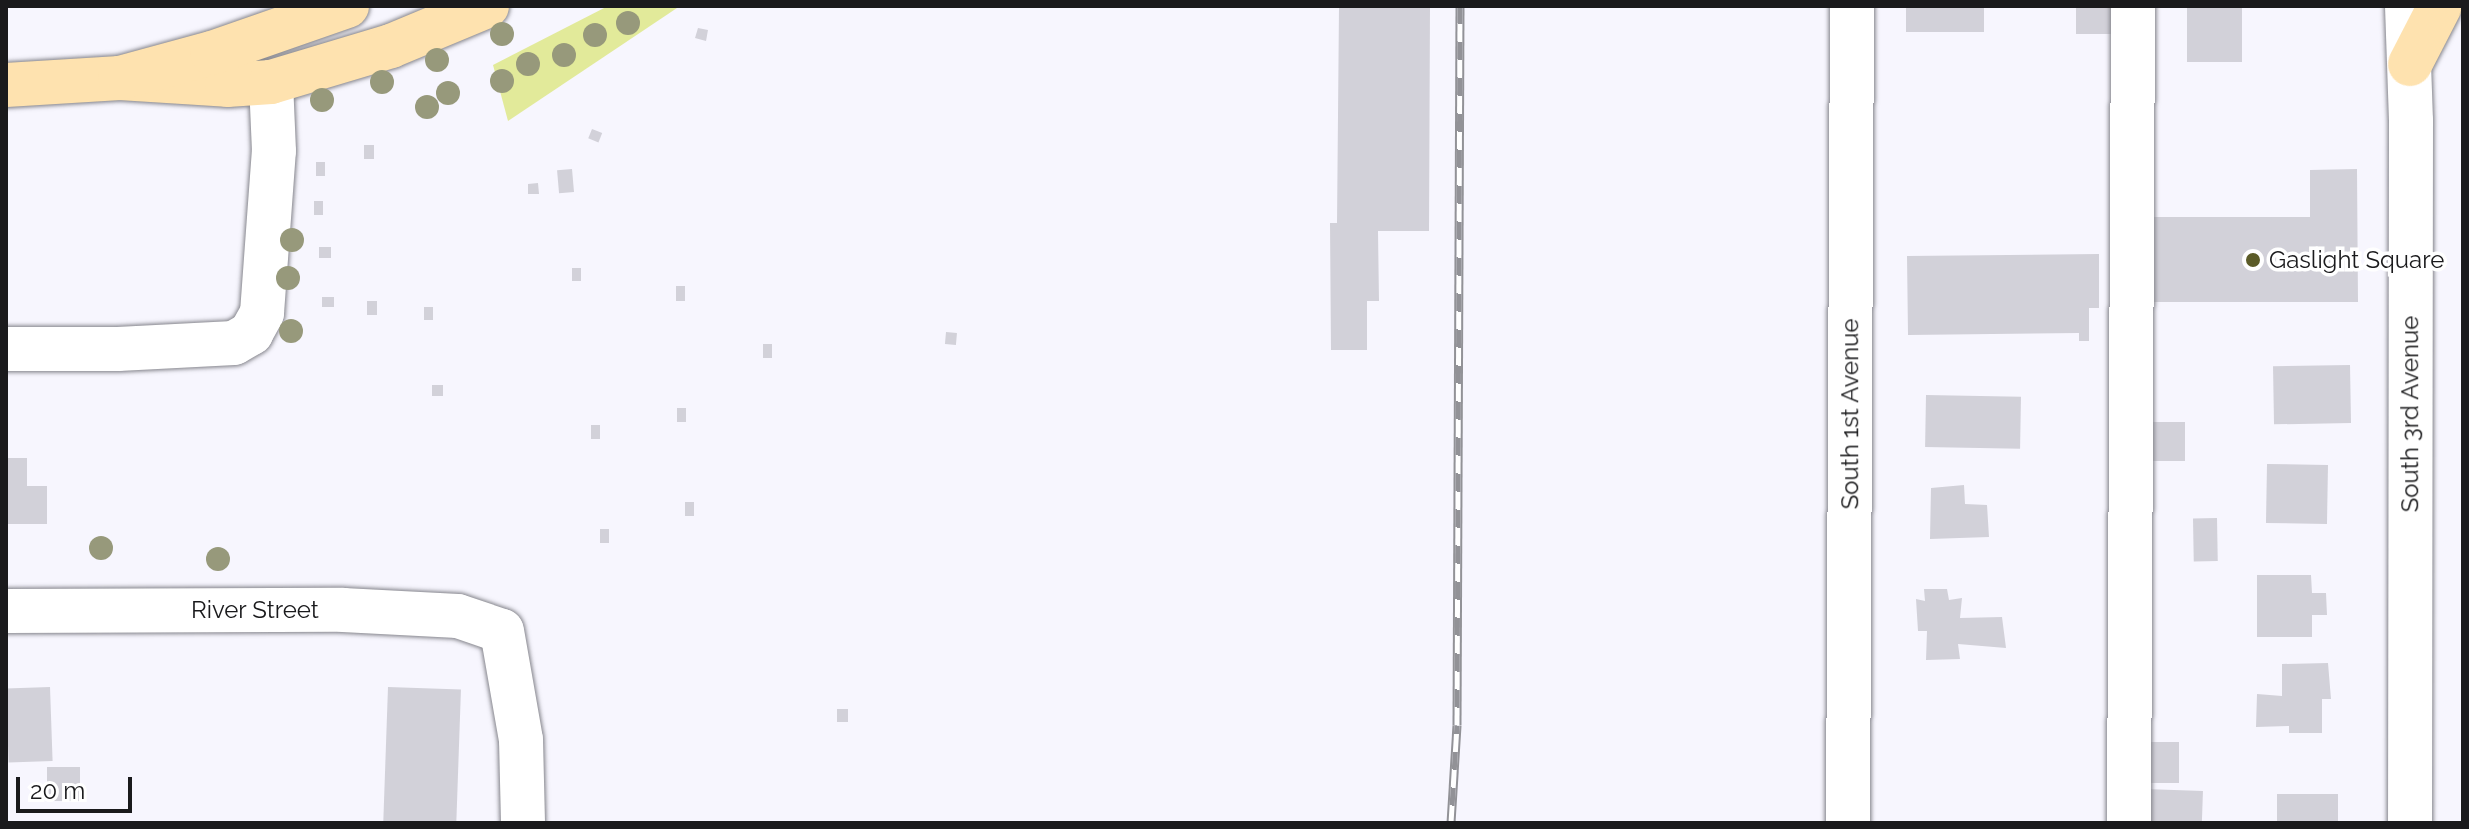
<!DOCTYPE html>
<html>
<head>
<meta charset="utf-8">
<style>
  body { margin:0 }
  #map { position:relative; width:2469px; height:829px; overflow:hidden; background:#f7f6fe; font-family:Raleway,sans-serif }
  div>[style] { position:absolute }
  .green>* { inset:0; background:#e2ea9a }
  .building>* { inset:0; background:#d2d1d9; transform-origin:0 0 }
  .roads { filter:drop-shadow(0 0 2px #86868d) drop-shadow(0 0 2px #86868d) }
  .minor>* { height:44px; margin:-22px; padding:0 22px; transform-origin:22px; border-radius:22px; background:#fff }
  .major>* { height:44px; margin:-22px; padding:0 22px; transform-origin:22px; border-radius:22px; background:#fee2af }
  .rail>* { height:9px; margin-top:-4.5px; transform-origin:0; background:repeating-linear-gradient(90deg,#fff 0 18px,#929297 0 36px); box-sizing:border-box; border-block:2px solid #929297 }
  .trees>* { width:24px; height:24px; margin:-12px; border-radius:50%; background:#97997b }
  .dots>* { width:22px; height:22px; translate:-50% -50%; box-sizing:border-box; border:4px solid #fff; border-radius:50% }
  span { translate:-50% -50%; white-space:nowrap; text-align:center; line-height:1.15; -webkit-text-stroke:7px #fff; paint-order:stroke }
  .poi-label { font-size:24px; color:#1a1a1c }
  .left { translate:0 -50%; text-align:left }
  .street-label { font-size:24px; color:#1a1a1c }
  .frame { position:absolute; inset:0; border:8px solid #1a1a1c; pointer-events:none }
  .scale { position:absolute; left:16px; top:777px; width:116px; height:36px; box-sizing:border-box; border:4px solid #1a1a1c; border-top:0; padding-left:10px; font-size:24px; line-height:28px; white-space:nowrap; color:#1a1a1c; -webkit-text-stroke:6px #fff; paint-order:stroke }
</style>
</head>
<body>
<div id="map">
  <div class="green">
    <div style="clip-path:polygon(608px 6px,680px 6px,508px 121px,493px 65px)"></div>
  </div>
  <div class="building">
    <div style="clip-path:polygon(1339px 6px,1430px 6px,1429px 231px,1378px 231px,1379px 301px,1367px 301px,1367px 350px,1331px 350px,1330px 223px,1337px 223px)"></div>
    <div style="left:1906px;top:6px;width:78px;height:26px"></div>
    <div style="left:2076px;top:6px;width:42px;height:28px"></div>
    <div style="left:2187px;top:6px;width:55px;height:56px"></div>
    <div style="clip-path:polygon(698px 28px,708px 30px,706px 41px,695px 38px)"></div>
    <div style="left:592px;top:129px;width:11px;height:10px;rotate:22deg"></div>
    <div style="left:364px;top:145px;width:10px;height:14px"></div>
    <div style="left:316px;top:162px;width:9px;height:14px"></div>
    <div style="left:572px;top:169px;width:23px;height:15px;rotate:85deg"></div>
    <div style="clip-path:polygon(2357px 169px,2358px 302px,2149px 302px,2150px 217px,2310px 217px,2310px 170px)"></div>
    <div style="clip-path:polygon(538px 183px,539px 194px,528px 194px,528px 184px)"></div>
    <div style="left:314px;top:201px;width:9px;height:14px"></div>
    <div style="left:331px;top:247px;width:11px;height:12px;rotate:90deg"></div>
    <div style="clip-path:polygon(2099px 254px,2099px 308px,2089px 308px,2089px 341px,2079px 341px,2079px 333px,1908px 335px,1907px 256px)"></div>
    <div style="left:572px;top:268px;width:9px;height:13px"></div>
    <div style="left:676px;top:286px;width:9px;height:15px"></div>
    <div style="left:322px;top:297px;width:12px;height:10px"></div>
    <div style="left:367px;top:301px;width:10px;height:14px"></div>
    <div style="left:424px;top:307px;width:9px;height:13px"></div>
    <div style="left:946px;top:332px;width:11px;height:12px;rotate:5deg"></div>
    <div style="left:763px;top:344px;width:9px;height:14px"></div>
    <div style="left:2350px;top:365px;width:58px;height:77px;rotate:89deg"></div>
    <div style="left:432px;top:385px;width:11px;height:11px"></div>
    <div style="left:1926px;top:395px;width:95px;height:52px;rotate:1deg"></div>
    <div style="left:677px;top:408px;width:9px;height:14px"></div>
    <div style="left:2148px;top:422px;width:37px;height:39px"></div>
    <div style="left:591px;top:425px;width:9px;height:14px"></div>
    <div style="clip-path:polygon(6px 458px,27px 458px,27px 486px,47px 486px,47px 524px,6px 524px)"></div>
    <div style="left:2328px;top:465px;width:59px;height:61px;rotate:91deg"></div>
    <div style="clip-path:polygon(1964px 485px,1965px 504px,1987px 505px,1989px 537px,1930px 539px,1931px 488px)"></div>
    <div style="left:685px;top:502px;width:9px;height:14px"></div>
    <div style="left:2217px;top:518px;width:43px;height:24px;rotate:89deg"></div>
    <div style="left:600px;top:529px;width:9px;height:14px"></div>
    <div style="clip-path:polygon(2257px 575px,2311px 575px,2312px 593px,2326px 593px,2327px 615px,2312px 615px,2312px 637px,2257px 637px)"></div>
    <div style="clip-path:polygon(1924px 589px,1947px 589px,1949px 600px,1962px 598px,1960px 618px,2002px 617px,2006px 648px,1958px 644px,1960px 659px,1926px 660px,1927px 631px,1918px 631px,1916px 599px,1925px 601px)"></div>
    <div style="clip-path:polygon(2328px 663px,2331px 699px,2322px 699px,2322px 733px,2289px 733px,2289px 726px,2256px 727px,2257px 694px,2282px 696px,2282px 664px)"></div>
    <div style="left:50px;top:687px;width:74px;height:44px;rotate:88deg"></div>
    <div style="left:388px;top:687px;width:73px;height:136px;rotate:2deg"></div>
    <div style="left:837px;top:709px;width:11px;height:13px"></div>
    <div style="left:2145px;top:742px;width:34px;height:41px"></div>
    <div style="left:47px;top:767px;width:33px;height:34px"></div>
    <div style="left:2145px;top:789px;width:58px;height:34px;rotate:2deg"></div>
    <div style="left:2338px;top:794px;width:29px;height:61px;rotate:90deg"></div>
  </div>
  <div class="roads">
    <div class="minor">
      <div style="left:2407px;top:6px;width:115px;rotate:88deg"></div>
      <div style="left:2411px;top:121px;width:702px;rotate:90.08deg"></div>
      <div style="left:6px;top:349px;width:112px"></div>
      <div style="left:118px;top:349px;width:116px;rotate:-3deg"></div>
      <div style="left:234px;top:343px;width:20px;rotate:-30deg"></div>
      <div style="left:251px;top:333px;width:23px;rotate:-61deg"></div>
      <div style="left:262px;top:313px;width:162px;rotate:-85.8deg"></div>
      <div style="left:274px;top:151px;width:69px;rotate:-92.5deg"></div>
      <div style="left:6px;top:611px;width:337px;rotate:-0.2deg"></div>
      <div style="left:343px;top:610px;width:115px;rotate:3deg"></div>
      <div style="left:458px;top:616px;width:46px;rotate:18.8deg"></div>
      <div style="left:502px;top:631px;width:111px;rotate:80.1deg"></div>
      <div style="left:521px;top:740px;width:83px;rotate:88.6deg"></div>
      <div style="left:1848px;top:823px;width:817px;rotate:-89.72deg"></div>
      <div style="left:2129px;top:823px;width:817px;rotate:-89.72deg"></div>
    </div>
    <div class="major">
      <div style="left:2410px;top:64px;width:65px;rotate:-62.7deg"></div>
      <div style="left:120px;top:78px;width:107px;rotate:3.7deg"></div>
      <div style="left:227px;top:85px;width:44px;rotate:-3.9deg"></div>
      <div style="left:271px;top:82px;width:125px;rotate:-16.7deg"></div>
      <div style="left:391px;top:46px;width:104px;rotate:-22.6deg"></div>
      <div style="left:6px;top:85px;width:114px;rotate:-3.5deg"></div>
      <div style="left:120px;top:78px;width:95px;rotate:-15.2deg"></div>
      <div style="left:212px;top:53px;width:143px;rotate:-19.2deg"></div>
    </div>
  </div>
  <div class="rail">
    <div style="left:1451px;top:823px;width:98px;rotate:-86.5deg"></div>
    <div style="left:1457px;top:725px;width:719px;rotate:-89.76deg"></div>
  </div>
  <div class="trees">
    <div style="left:628px;top:23px"></div>
    <div style="left:502px;top:34px"></div>
    <div style="left:595px;top:35px"></div>
    <div style="left:564px;top:55px"></div>
    <div style="left:437px;top:60px"></div>
    <div style="left:528px;top:64px"></div>
    <div style="left:502px;top:81px"></div>
    <div style="left:382px;top:82px"></div>
    <div style="left:448px;top:93px"></div>
    <div style="left:322px;top:100px"></div>
    <div style="left:427px;top:107px"></div>
    <div style="left:292px;top:240px"></div>
    <div style="left:288px;top:278px"></div>
    <div style="left:291px;top:331px"></div>
    <div style="left:101px;top:548px"></div>
    <div style="left:218px;top:559px"></div>
  </div>
  <div class="dots">
    <div style="left:2253px;top:260px;background:#5b5b28"></div>
  </div>
  <div class="poi-label">
    <span class="left" style="left:2269px;top:260px">Gaslight Square</span>
  </div>
  <div class="street-label">
    <span style="left:1850px;top:414px;rotate:-90deg">South 1st Avenue</span>
    <span style="left:2410px;top:414px;rotate:-90deg">South 3rd Avenue</span>
    <span style="left:255px;top:610px">River Street</span>
  </div>
  <div class="frame"></div>
  <div class="scale">20 m</div>
</div>
</body>
</html>
